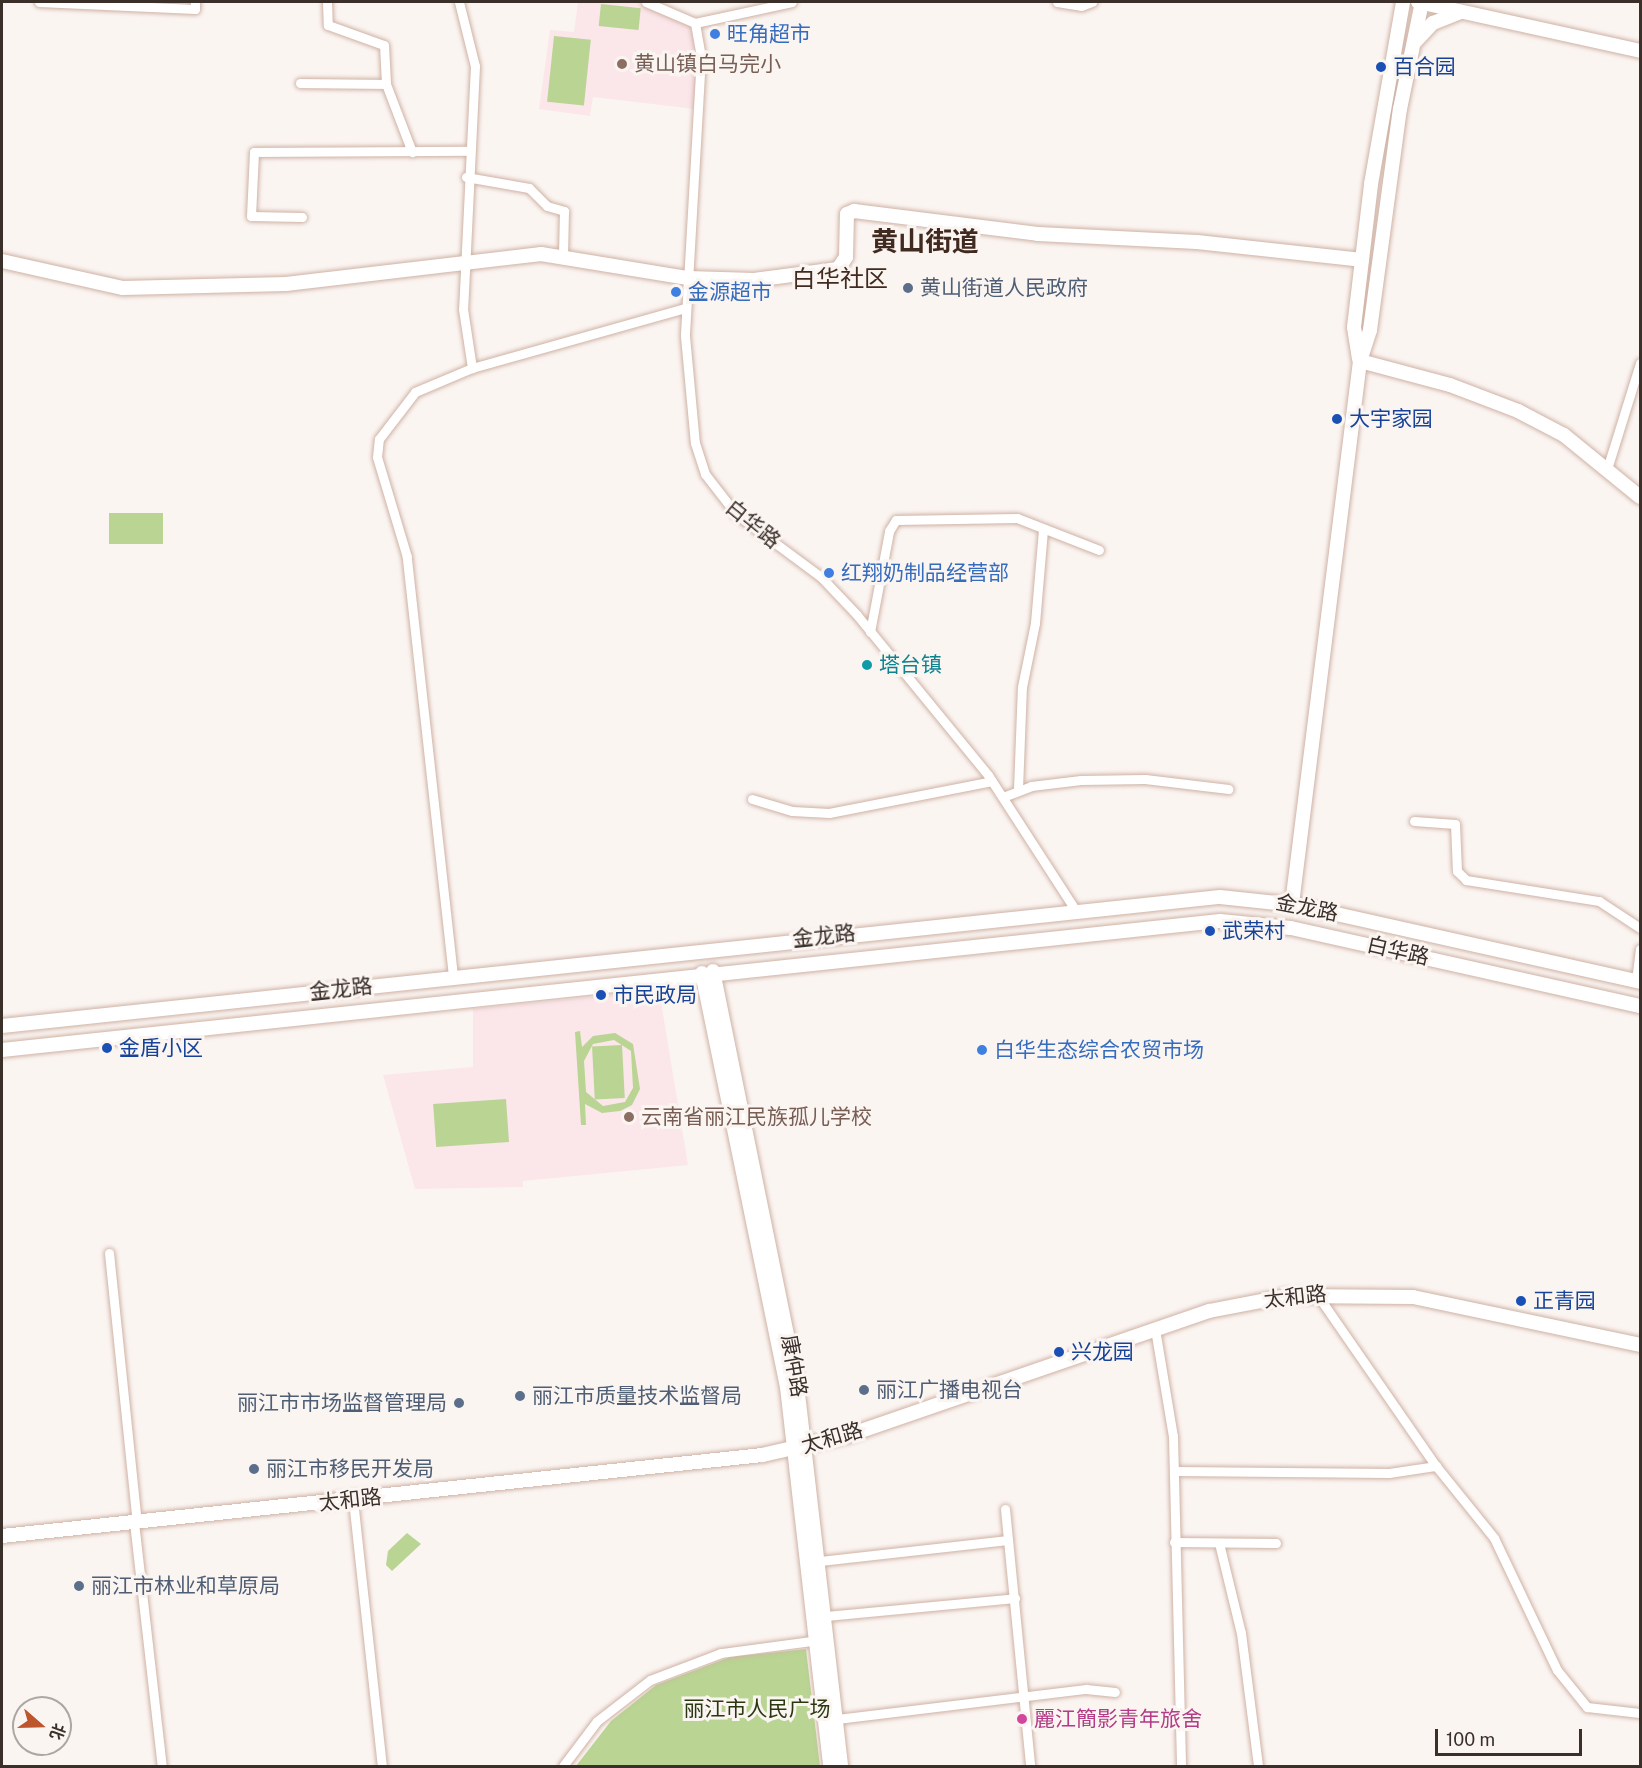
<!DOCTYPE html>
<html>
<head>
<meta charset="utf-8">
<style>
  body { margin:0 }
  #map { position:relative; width:1642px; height:1768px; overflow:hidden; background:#fbf5f2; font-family:"Public Sans","Noto Sans SC",sans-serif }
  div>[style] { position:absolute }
  .education>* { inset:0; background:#fbe6ea }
  .green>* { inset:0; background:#b9d493; transform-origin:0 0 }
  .roads { filter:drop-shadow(0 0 2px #cfb2a4) drop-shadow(0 0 2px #cfb2a4) }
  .street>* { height:9px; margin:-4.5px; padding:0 4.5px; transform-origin:4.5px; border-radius:4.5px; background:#fff }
  .secondary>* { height:14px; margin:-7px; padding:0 7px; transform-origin:7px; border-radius:7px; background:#fff }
  .dots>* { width:16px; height:16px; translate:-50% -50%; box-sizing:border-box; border:3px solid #fbf5f2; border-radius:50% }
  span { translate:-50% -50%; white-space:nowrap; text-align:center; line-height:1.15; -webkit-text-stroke:6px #fbf5f2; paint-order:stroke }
  .shop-label { font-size:21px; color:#366cbe }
  .left { translate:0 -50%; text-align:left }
  .education-label { font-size:21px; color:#785e54 }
  .transit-label { font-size:21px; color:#164399 }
  .service-label { font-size:21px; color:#4e5e75 }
  .right { translate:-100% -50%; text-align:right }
  .street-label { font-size:21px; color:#3a2f29 }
  .culture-label { font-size:21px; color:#0d838f }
  .park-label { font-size:21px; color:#2a3811 }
  .hotel-label { font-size:21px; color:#b23c85 }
  .quarter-label { font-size:24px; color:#412a1f }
  .district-label { font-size:27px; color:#412a1f; font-weight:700 }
  .frame { position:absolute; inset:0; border:3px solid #3a2f29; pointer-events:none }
  .north { position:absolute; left:12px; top:1696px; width:60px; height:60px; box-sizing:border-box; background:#fbf5f2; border:2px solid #aea6a2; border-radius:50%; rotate:110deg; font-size:16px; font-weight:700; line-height:24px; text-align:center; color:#3a2f29 }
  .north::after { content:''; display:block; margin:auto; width:21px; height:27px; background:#bd562c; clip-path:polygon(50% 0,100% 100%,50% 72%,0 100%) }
  .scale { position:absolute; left:1435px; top:1729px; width:147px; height:27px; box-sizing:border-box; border:3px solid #3a2f29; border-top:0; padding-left:8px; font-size:18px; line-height:21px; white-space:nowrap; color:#3a2f29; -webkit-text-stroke:4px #fbf5f2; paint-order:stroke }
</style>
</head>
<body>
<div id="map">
  <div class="education">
    <div style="clip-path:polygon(578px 2px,636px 2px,689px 23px,697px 51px,695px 109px,593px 97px,590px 116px,539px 109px,550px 30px,574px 32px)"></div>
    <div style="clip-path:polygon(659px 990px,688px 1165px,523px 1181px,523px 1187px,415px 1189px,383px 1075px,473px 1067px,473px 1009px)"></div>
  </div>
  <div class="green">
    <div style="left:601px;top:4px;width:40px;height:22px;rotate:6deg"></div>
    <div style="left:554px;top:36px;width:37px;height:66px;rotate:6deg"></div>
    <div style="left:109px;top:513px;width:54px;height:31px"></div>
    <div style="clip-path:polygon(evenodd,580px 1031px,582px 1047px,593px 1036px,615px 1033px,633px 1044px,640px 1089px,632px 1105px,620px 1111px,602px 1113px,585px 1104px,586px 1125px,581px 1125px,575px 1032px,580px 1031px,614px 1040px,631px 1051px,633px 1088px,625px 1102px,603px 1106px,586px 1092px,584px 1061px,593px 1044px,614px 1040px)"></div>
    <div style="left:622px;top:1045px;width:53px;height:30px;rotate:87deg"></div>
    <div style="left:506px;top:1099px;width:43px;height:73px;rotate:86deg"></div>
    <div style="clip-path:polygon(407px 1533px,421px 1544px,392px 1571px,386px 1565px,388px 1551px)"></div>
    <div style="clip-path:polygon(806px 1649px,820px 1766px,576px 1766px,611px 1721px,656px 1685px,730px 1657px)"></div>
  </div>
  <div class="roads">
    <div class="street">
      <div style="left:39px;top:2px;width:156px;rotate:2.6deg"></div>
      <div style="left:195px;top:9px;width:7px;rotate:-90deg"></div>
      <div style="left:327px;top:2px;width:23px;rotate:88deg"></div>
      <div style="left:328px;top:25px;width:59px;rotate:19.7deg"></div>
      <div style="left:384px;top:45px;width:39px;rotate:87deg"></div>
      <div style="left:386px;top:84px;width:73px;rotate:69.1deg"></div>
      <div style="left:459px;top:2px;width:66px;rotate:76deg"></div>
      <div style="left:475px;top:66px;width:243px;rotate:92.8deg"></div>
      <div style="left:463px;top:309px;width:60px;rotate:81.3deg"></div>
      <div style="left:646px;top:2px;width:53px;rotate:23.2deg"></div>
      <div style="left:695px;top:23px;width:34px;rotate:80deg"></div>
      <div style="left:701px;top:56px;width:280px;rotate:93.3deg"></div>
      <div style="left:685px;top:336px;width:107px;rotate:84.7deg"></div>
      <div style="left:695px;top:443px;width:33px;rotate:72deg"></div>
      <div style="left:705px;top:474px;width:51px;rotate:52.2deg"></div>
      <div style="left:736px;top:514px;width:106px;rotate:36.5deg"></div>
      <div style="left:821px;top:577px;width:52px;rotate:46.5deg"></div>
      <div style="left:857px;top:615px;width:207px;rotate:50.7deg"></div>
      <div style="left:988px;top:775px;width:162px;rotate:57.1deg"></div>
      <div style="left:1057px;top:2px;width:24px;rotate:9deg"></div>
      <div style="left:1081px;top:6px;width:12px;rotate:-20deg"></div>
      <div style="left:695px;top:23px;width:99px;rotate:-12.2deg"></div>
      <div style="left:300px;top:83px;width:86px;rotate:0.7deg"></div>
      <div style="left:466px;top:177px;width:64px;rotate:9.9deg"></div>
      <div style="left:529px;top:188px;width:25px;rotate:45deg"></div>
      <div style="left:547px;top:206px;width:18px;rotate:16deg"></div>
      <div style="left:564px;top:211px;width:45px;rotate:91.3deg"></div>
      <div style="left:302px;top:217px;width:51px;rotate:-178.9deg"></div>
      <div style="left:251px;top:216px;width:64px;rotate:-87.3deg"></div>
      <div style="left:254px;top:152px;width:214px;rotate:-0.3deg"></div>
      <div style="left:1607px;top:469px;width:111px;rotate:-72.7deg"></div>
      <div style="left:870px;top:632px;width:103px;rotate:-79.3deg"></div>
      <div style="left:889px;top:531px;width:13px;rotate:-58deg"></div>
      <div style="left:896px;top:520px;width:121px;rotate:-0.9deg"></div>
      <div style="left:1017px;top:518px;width:88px;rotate:21.3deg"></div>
      <div style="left:1018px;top:789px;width:102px;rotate:-87.8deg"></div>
      <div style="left:1022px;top:687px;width:65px;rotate:-78.5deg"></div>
      <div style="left:1035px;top:623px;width:93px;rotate:-85.1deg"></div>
      <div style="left:1003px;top:797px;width:30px;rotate:-21deg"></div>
      <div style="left:1031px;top:786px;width:50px;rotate:-6.8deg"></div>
      <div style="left:1081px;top:780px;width:64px;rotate:-0.9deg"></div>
      <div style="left:1145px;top:779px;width:84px;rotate:6.9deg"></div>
      <div style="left:752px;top:799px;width:42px;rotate:16.7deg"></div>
      <div style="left:792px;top:811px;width:37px;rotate:3deg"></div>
      <div style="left:829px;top:813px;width:166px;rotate:-11.1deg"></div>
      <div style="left:1414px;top:821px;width:41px;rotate:4.2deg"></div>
      <div style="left:1455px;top:824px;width:47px;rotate:87.6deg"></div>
      <div style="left:1457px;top:871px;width:13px;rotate:45deg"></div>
      <div style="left:1466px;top:880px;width:135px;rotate:9deg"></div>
      <div style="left:1599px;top:901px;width:49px;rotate:33.4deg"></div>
      <div style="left:453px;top:976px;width:422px;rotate:-96.3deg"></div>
      <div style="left:407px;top:557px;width:104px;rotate:-106.7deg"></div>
      <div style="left:377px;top:457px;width:18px;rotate:-84deg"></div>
      <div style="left:379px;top:439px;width:59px;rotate:-52.5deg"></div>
      <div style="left:415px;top:392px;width:62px;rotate:-22.8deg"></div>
      <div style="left:472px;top:368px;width:221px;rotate:-15.7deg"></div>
      <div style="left:1636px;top:981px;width:32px;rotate:-83deg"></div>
      <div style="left:109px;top:1253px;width:270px;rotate:84.1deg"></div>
      <div style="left:1316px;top:1293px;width:211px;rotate:55.3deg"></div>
      <div style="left:1436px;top:1466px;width:92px;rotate:51.1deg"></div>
      <div style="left:1494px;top:1538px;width:146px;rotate:64.5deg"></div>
      <div style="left:1557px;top:1670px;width:48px;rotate:51deg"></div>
      <div style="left:1587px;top:1707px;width:53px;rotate:6.5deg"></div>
      <div style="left:1155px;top:1329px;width:109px;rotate:80.5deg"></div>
      <div style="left:1173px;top:1436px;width:330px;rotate:88.6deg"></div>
      <div style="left:1174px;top:1471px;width:215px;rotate:0.5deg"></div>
      <div style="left:1389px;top:1473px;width:48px;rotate:-8.5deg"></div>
      <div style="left:353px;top:1500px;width:268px;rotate:83.8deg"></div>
      <div style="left:1005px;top:1509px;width:258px;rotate:84.4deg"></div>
      <div style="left:134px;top:1522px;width:246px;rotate:83.5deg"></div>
      <div style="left:1174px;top:1542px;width:102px;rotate:0.6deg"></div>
      <div style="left:1219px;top:1543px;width:93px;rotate:76.3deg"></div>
      <div style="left:1241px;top:1633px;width:134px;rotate:82.7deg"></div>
      <div style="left:820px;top:1561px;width:189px;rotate:-6.4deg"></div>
      <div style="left:826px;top:1616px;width:190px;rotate:-5.4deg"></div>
      <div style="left:837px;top:1719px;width:251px;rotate:-6.9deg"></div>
      <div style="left:1086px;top:1689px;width:29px;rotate:6deg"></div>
      <div style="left:563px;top:1766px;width:56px;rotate:-52.9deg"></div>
      <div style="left:597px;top:1721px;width:67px;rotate:-37.7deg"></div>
      <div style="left:650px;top:1680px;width:76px;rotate:-20.8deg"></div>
      <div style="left:721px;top:1653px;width:98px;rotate:-7.6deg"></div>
    </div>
    <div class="secondary">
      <div style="left:1418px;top:2px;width:227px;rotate:12.4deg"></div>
      <div style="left:1415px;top:42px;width:26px;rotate:-47deg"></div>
      <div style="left:1433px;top:23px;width:29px;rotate:-22deg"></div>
      <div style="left:2px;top:261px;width:124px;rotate:12.6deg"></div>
      <div style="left:123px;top:288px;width:163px;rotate:-1.4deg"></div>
      <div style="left:286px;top:284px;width:257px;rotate:-6.7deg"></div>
      <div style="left:541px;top:254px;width:149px;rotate:9.3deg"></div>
      <div style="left:688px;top:278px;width:66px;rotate:1.7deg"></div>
      <div style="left:754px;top:280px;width:85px;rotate:-7.5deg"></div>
      <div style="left:838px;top:269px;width:14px;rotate:-56deg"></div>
      <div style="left:846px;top:257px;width:43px;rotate:-88.7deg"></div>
      <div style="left:847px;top:214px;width:8px;rotate:-23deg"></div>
      <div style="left:854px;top:211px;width:185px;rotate:7.1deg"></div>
      <div style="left:1038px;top:234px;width:159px;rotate:2.9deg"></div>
      <div style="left:1197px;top:242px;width:166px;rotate:6.2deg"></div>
      <div style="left:1359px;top:359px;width:32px;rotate:-99deg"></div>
      <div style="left:1354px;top:327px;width:144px;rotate:-83.2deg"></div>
      <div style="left:1371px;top:184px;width:185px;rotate:-80deg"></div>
      <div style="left:1360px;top:361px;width:93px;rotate:14.9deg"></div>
      <div style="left:1450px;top:385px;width:73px;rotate:20.9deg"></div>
      <div style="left:1518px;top:411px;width:52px;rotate:27.6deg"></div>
      <div style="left:1564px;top:435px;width:98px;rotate:39.2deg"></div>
      <div style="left:1292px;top:904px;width:547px;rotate:-82.86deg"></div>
      <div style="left:1360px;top:361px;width:33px;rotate:-72deg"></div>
      <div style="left:1370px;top:330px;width:223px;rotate:-82.3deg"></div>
      <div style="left:1400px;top:109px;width:109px;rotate:-78.4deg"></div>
      <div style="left:713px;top:971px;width:422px;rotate:78.5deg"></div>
      <div style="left:797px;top:1385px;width:384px;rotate:83.4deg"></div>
      <div style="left:702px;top:973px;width:423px;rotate:78.4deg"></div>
      <div style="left:787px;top:1387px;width:381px;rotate:83.5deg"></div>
      <div style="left:2px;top:1026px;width:1225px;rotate:-6.05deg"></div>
      <div style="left:1220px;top:897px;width:76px;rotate:6deg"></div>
      <div style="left:1296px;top:905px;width:353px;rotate:12.6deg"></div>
      <div style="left:2px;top:1050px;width:1225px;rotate:-6.05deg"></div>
      <div style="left:1220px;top:921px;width:71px;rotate:5.6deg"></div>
      <div style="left:1291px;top:928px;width:358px;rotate:12.6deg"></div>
      <div style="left:2px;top:1536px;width:764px;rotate:-6.08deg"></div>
      <div style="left:762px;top:1455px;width:89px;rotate:-12.9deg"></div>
      <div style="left:849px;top:1435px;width:381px;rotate:-19deg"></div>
      <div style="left:1209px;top:1311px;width:79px;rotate:-10.9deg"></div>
      <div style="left:1287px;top:1296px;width:126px;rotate:0.5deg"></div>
      <div style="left:1413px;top:1297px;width:232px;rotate:11.9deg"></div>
    </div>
  </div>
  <div class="dots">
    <div style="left:715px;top:34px;background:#3f7fe0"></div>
    <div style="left:622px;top:64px;background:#8d6e63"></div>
    <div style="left:1381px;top:67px;background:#1a4fb4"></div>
    <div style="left:908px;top:288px;background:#5c6f8a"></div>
    <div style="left:676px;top:292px;background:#3f7fe0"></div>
    <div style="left:1337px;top:419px;background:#1a4fb4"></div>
    <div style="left:829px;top:573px;background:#3f7fe0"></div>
    <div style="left:867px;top:665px;background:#0f9aa8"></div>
    <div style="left:1210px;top:931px;background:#1a4fb4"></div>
    <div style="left:601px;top:995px;background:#1a4fb4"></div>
    <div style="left:107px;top:1048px;background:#1a4fb4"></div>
    <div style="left:982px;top:1050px;background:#3f7fe0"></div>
    <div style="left:629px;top:1117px;background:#8d6e63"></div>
    <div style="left:1521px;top:1301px;background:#1a4fb4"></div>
    <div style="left:1059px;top:1352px;background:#1a4fb4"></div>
    <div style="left:864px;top:1390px;background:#5c6f8a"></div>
    <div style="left:520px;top:1396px;background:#5c6f8a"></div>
    <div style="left:459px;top:1403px;background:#5c6f8a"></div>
    <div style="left:254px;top:1469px;background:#5c6f8a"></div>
    <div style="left:79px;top:1586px;background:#5c6f8a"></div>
    <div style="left:1022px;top:1719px;background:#d1479c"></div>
  </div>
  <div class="shop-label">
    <span class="left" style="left:727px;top:34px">旺角超市</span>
    <span class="left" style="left:688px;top:292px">金源超市</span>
    <span class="left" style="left:841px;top:573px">红翔奶制品经营部</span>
    <span class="left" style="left:994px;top:1050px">白华生态综合农贸市场</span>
  </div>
  <div class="education-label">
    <span class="left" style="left:634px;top:64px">黄山镇白马完小</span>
    <span class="left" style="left:641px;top:1117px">云南省丽江民族孤儿学校</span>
  </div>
  <div class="transit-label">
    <span class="left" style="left:1393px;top:67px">百合园</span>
    <span class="left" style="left:1349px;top:419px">大宇家园</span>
    <span class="left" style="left:1222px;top:931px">武荣村</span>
    <span class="left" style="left:613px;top:995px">市民政局</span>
    <span class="left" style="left:119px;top:1048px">金盾小区</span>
    <span class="left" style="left:1533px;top:1301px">正青园</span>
    <span class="left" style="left:1071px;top:1352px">兴龙园</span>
  </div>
  <div class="service-label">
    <span class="left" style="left:920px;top:288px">黄山街道人民政府</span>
    <span class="left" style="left:876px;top:1390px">丽江广播电视台</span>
    <span class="left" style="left:532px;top:1396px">丽江市质量技术监督局</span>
    <span class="right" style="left:447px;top:1403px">丽江市市场监督管理局</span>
    <span class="left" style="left:266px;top:1469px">丽江市移民开发局</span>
    <span class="left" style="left:91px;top:1586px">丽江市林业和草原局</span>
  </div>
  <div class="street-label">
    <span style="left:753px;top:524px;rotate:39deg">白华路</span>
    <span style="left:1307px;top:908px;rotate:11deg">金龙路</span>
    <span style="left:824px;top:936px;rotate:-6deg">金龙路</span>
    <span style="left:1398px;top:951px;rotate:13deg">白华路</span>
    <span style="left:341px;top:989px;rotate:-6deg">金龙路</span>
    <span style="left:1295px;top:1297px;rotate:-6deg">太和路</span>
    <span style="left:794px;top:1366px;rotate:80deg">康仲路</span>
    <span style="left:832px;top:1438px;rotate:-16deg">太和路</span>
    <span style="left:350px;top:1500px;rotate:-6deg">太和路</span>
  </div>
  <div class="culture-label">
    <span class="left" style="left:879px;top:665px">塔台镇</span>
  </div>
  <div class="park-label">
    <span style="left:757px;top:1709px">丽江市人民广场</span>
  </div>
  <div class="hotel-label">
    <span class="left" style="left:1034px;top:1719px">麗江簡影青年旅舍</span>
  </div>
  <div class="quarter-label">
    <span style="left:840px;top:279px">白华社区</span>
  </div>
  <div class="district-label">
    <span style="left:925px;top:242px">黄山街道</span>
  </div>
  <div class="frame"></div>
  <div class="north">北</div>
  <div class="scale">100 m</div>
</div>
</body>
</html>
